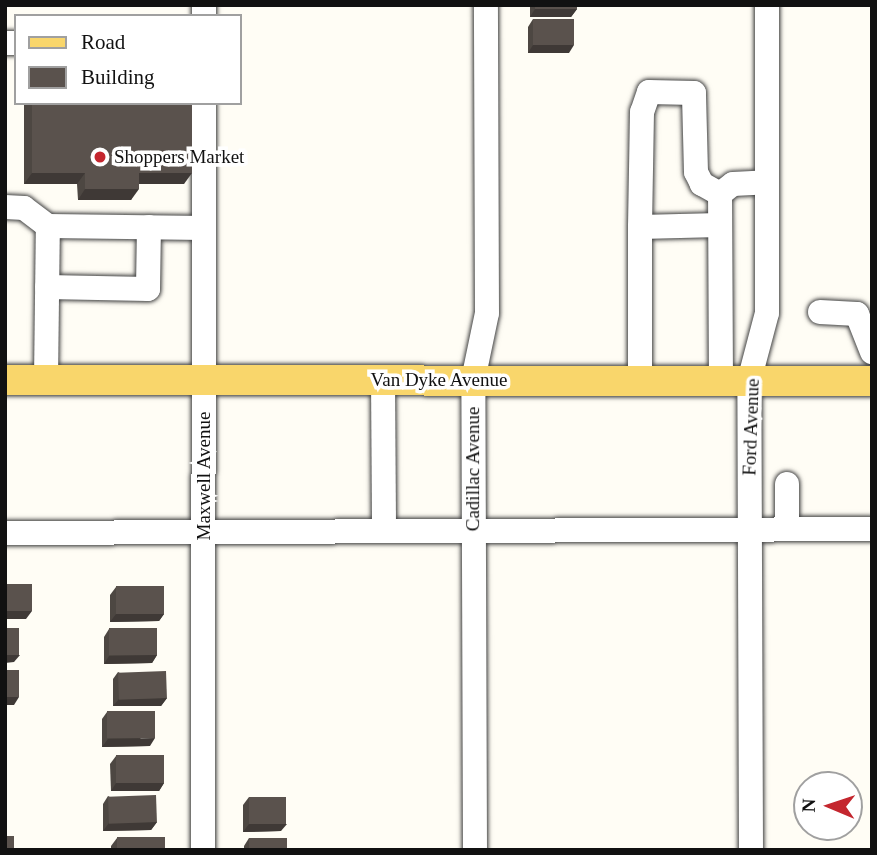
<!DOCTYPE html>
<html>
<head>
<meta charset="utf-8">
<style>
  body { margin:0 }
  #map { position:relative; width:877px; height:855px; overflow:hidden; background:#fffdf5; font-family:Georgia,serif }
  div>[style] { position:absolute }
  .roads { filter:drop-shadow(0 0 2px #444) drop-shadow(0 0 2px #444) }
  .minor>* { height:24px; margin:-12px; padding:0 12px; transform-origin:12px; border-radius:12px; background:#fff }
  .major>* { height:30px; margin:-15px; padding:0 15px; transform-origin:15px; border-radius:15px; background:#f9d66b }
  .wall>* { inset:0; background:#4d4742 }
  .shaded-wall>* { inset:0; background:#3f3936 }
  .building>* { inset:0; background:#5a524d; transform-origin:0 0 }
  .dots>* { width:19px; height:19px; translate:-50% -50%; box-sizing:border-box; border:4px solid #fff; border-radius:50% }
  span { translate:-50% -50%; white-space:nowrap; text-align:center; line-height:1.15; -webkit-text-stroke:7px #fff; paint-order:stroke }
  .poi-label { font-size:19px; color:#111 }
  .left { translate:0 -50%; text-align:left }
  .street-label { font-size:19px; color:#111 }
  .frame { position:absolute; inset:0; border:7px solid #111; pointer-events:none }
  .legend { position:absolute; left:14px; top:14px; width:228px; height:91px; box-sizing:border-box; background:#fff; border:2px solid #a0a0a0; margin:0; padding:9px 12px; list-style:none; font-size:21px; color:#111 }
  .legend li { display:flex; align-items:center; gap:14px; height:35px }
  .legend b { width:35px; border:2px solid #a0a0a0 }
  .north { position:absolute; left:793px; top:771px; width:70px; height:70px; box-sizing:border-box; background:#fff; border:2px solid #a0a0a0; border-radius:50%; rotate:272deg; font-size:19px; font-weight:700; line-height:28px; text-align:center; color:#111 }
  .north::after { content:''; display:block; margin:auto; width:24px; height:32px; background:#c4262e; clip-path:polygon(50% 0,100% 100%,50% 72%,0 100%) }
</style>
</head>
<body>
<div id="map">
  <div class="roads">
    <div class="minor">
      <div style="left:204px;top:16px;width:11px;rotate:-90deg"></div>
      <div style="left:5px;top:43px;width:11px"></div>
      <div style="left:720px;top:194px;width:21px;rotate:-151deg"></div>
      <div style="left:702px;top:184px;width:13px;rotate:-117deg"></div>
      <div style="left:696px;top:172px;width:79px;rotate:-91.5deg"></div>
      <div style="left:694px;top:93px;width:45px;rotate:-178.7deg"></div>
      <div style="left:649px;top:92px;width:21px;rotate:109deg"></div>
      <div style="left:642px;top:112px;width:115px;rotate:91deg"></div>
      <div style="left:640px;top:227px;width:80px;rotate:-1.4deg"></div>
      <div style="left:5px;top:207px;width:19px;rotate:3deg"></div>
      <div style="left:24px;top:208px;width:30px;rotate:37deg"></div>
      <div style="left:48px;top:226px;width:156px;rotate:0.7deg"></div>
      <div style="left:47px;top:287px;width:101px;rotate:1.1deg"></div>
      <div style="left:148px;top:289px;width:62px;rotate:-89.1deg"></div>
      <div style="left:820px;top:312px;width:37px;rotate:3deg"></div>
      <div style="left:857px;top:314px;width:41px;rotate:68.5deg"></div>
      <div style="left:46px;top:380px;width:154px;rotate:-89.3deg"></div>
      <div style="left:383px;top:380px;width:149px;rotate:89.6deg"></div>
      <div style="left:640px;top:381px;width:154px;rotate:-90deg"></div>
      <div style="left:721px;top:381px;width:187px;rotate:-90.3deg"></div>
      <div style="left:720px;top:194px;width:16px;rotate:-38deg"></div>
      <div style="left:733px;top:184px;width:34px;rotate:-3deg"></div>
      <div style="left:787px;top:529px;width:45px;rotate:-90deg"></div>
      <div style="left:5px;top:533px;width:867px;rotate:-0.26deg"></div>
      <div style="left:203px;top:850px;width:747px;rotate:-89.92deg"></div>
      <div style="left:475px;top:850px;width:470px;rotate:-90.2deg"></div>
      <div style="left:473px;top:380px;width:68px;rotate:-78.2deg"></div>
      <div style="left:487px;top:313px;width:308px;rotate:-90.2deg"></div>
      <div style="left:751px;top:850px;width:469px;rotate:-90.2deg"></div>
      <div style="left:749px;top:381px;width:70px;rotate:-75.2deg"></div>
      <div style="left:767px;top:313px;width:308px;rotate:-90deg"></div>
    </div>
    <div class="major">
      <div style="left:5px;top:380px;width:867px;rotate:0.07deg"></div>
    </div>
  </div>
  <div class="wall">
    <div style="clip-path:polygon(530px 5px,577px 5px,577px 9px,571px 17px,530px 17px)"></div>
    <div style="clip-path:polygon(533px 19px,569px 53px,528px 53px,528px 27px)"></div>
    <div style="clip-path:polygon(24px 103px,192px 103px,184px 184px,139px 184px,131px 200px,78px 200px,77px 184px,24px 184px)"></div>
    <div style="clip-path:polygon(116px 587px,164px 614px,159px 621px,110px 622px,110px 595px)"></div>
    <div style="clip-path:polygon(109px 629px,157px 655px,152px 663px,104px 664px,104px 637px)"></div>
    <div style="clip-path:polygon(118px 672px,167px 698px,161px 706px,113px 706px,113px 679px)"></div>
    <div style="clip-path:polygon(107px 712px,150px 746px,102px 747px,102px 719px)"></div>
    <div style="clip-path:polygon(116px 756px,164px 783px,159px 791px,111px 791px,110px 764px)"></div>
    <div style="clip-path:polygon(108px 796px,157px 822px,151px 830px,103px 831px,103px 804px)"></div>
    <div style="clip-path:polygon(249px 797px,281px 831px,243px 832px,243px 805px)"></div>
    <div style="clip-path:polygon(117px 838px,165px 850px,111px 850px,111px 846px)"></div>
    <div style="clip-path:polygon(249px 838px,287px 850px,244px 850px,244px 846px)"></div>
  </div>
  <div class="shaded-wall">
    <div style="clip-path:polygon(535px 9px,577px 9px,571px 17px,530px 17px)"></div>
    <div style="clip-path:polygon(533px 45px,574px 45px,569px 53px,528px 53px)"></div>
    <div style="clip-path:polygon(32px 173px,85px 173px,77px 184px,24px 184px)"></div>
    <div style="clip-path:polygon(139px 173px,192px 173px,184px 184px,131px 184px)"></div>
    <div style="clip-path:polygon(85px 189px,139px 189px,131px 200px,78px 200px)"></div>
    <div style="clip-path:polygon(5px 611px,32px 611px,26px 619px,5px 619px)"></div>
    <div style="clip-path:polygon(116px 614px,164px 614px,159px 621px,110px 622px)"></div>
    <div style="clip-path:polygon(5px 655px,20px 655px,14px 662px,5px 663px)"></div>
    <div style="clip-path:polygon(157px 655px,152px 663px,104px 664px,109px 656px)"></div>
    <div style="clip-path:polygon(5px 697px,19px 697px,14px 705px,5px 705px)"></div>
    <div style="clip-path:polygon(167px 698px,161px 706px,113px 706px,119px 699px)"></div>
    <div style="clip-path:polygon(155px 738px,150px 746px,102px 747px,108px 739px)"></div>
    <div style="clip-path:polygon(116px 783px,164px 783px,159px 791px,111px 791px)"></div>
    <div style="clip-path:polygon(157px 822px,151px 830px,103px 831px,109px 823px)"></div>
    <div style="clip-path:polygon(249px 824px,287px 824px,281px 831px,243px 832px)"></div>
  </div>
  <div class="building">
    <div style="left:535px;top:5px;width:42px;height:4px"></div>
    <div style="left:533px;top:19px;width:41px;height:26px"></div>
    <div style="clip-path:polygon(32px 103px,192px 103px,192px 173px,139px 173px,139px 189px,85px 189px,85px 173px,32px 173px)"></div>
    <div style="left:5px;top:584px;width:27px;height:27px"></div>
    <div style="left:164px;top:586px;width:28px;height:48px;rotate:90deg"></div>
    <div style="left:5px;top:628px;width:14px;height:27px"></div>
    <div style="left:157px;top:628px;width:27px;height:48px;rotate:90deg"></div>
    <div style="left:5px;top:670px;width:14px;height:27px"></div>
    <div style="left:166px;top:671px;width:27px;height:48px;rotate:88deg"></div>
    <div style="left:155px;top:711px;width:27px;height:48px;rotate:90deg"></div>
    <div style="left:164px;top:755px;width:28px;height:48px;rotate:90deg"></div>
    <div style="left:156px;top:795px;width:27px;height:48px;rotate:88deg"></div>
    <div style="left:249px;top:797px;width:37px;height:27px"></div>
    <div style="left:14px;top:836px;width:14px;height:9px;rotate:90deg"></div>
    <div style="left:165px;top:837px;width:13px;height:48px;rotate:90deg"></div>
    <div style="left:249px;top:838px;width:38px;height:12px"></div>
  </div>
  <div class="dots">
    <div style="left:100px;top:157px;background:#c4262e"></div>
  </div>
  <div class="poi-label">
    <span class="left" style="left:114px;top:157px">Shoppers Market</span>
  </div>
  <div class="street-label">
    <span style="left:439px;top:380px">Van Dyke Avenue</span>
    <span style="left:751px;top:427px;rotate:-88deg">Ford Avenue</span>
    <span style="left:473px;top:469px;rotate:-90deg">Cadillac Avenue</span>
    <span style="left:204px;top:476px;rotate:-90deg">Maxwell Avenue</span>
  </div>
  <div class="frame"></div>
  <ul class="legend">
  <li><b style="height:9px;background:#f9d66b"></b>Road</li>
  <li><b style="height:19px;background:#5a524d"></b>Building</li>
  </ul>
  <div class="north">N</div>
</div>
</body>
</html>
